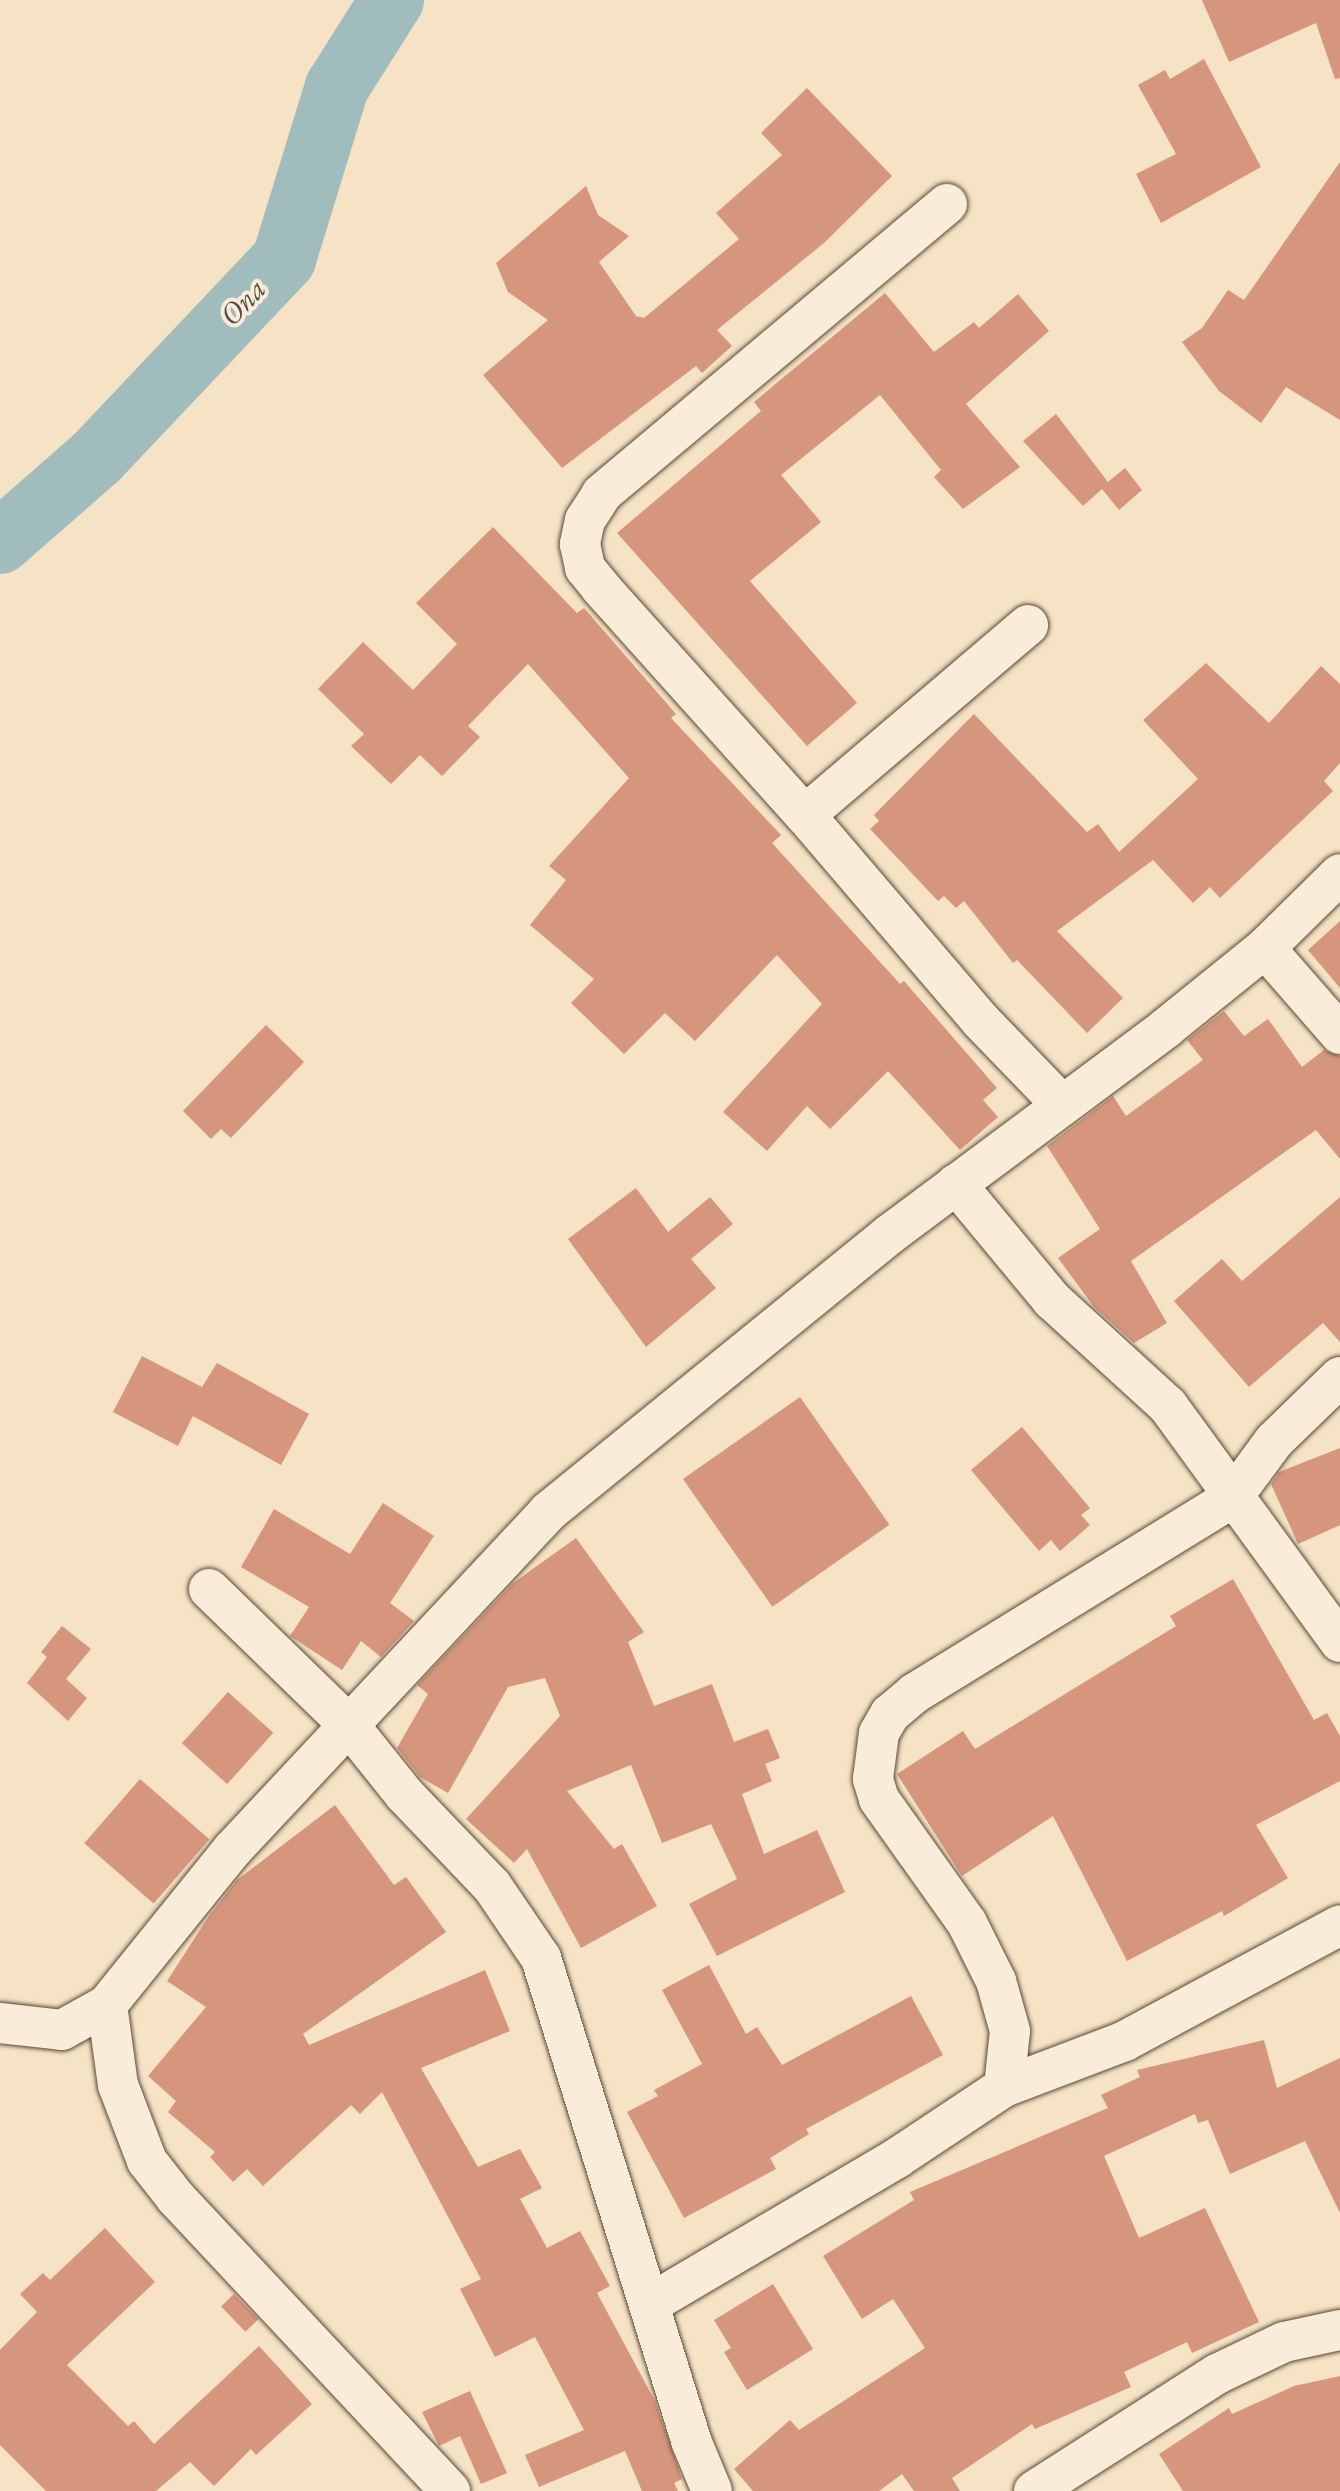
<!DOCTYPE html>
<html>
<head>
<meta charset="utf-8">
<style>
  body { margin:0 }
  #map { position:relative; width:1340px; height:2491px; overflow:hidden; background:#f6e2c4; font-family:"EB Garamond",serif }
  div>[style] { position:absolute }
  .river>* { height:64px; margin:-32px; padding:0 32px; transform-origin:32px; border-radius:32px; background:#a0bcbd }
  .building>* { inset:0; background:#d6967e; transform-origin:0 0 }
  .roads { filter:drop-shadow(0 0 2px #584935) drop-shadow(0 0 2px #584935) }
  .minor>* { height:40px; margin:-20px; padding:0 20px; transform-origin:20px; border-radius:20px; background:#f9ecd9 }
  span { translate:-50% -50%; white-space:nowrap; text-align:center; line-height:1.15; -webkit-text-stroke:8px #f9ecd9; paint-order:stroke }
  .water-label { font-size:30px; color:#4f5045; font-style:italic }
</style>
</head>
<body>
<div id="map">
  <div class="river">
    <div style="left:0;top:542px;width:128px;rotate:-41.2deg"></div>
    <div style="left:96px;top:458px;width:274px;rotate:-46.6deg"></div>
    <div style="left:284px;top:259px;width:180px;rotate:-72.9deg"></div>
    <div style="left:337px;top:87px;width:103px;rotate:-57.7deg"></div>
  </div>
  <div class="building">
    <div style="clip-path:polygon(1202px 0,1340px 0,1340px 78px,1335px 79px,1316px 23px,1229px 62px)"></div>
    <div style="clip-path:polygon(1204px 59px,1261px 167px,1161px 223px,1136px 174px,1176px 154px,1138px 85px,1165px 70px,1170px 79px)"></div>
    <div style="clip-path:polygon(807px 88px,892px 176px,824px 243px,717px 330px,732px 346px,702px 373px,696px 366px,562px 468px,483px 375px,548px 320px,508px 292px,496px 263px,586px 186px,598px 215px,629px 236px,599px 262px,636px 316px,644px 318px,739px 239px,716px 213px,782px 155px,761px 133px)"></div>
    <div style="clip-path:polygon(1340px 162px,1340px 420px,1286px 387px,1261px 423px,1219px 391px,1182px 342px,1202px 328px,1228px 290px,1244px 300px)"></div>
    <div style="clip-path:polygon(885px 293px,934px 352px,974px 322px,979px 328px,1018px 294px,1049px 331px,966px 404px,1020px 467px,963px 509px,934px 477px,941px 470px,880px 395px,781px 475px,821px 522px,750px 581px,857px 703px,807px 746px,617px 533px,761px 411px,754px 402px)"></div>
    <div style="clip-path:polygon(1056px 414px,1108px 482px,1125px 468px,1142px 490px,1119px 510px,1102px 489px,1083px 506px,1023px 441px)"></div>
    <div style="clip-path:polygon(493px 527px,577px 613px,584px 608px,676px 714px,671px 718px,781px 835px,772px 843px,900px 984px,904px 981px,997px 1088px,983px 1100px,998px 1117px,960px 1150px,888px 1071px,830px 1129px,807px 1106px,767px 1151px,723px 1112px,822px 1004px,777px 955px,695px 1041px,665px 1013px,624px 1054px,571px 1003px,594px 979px,530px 925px,566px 880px,549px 866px,629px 778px,528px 664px,468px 726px,480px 737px,442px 776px,420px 755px,391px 784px,351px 746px,364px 734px,318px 689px,363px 642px,413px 690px,457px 644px,416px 603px)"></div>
    <div style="clip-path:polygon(1206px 663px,1269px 723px,1321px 666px,1340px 684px,1340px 763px,1324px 781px,1333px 791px,1220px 898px,1210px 887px,1193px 903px,1153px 860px,1057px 931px,1123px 998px,1087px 1033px,1017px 960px,1013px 963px,964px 901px,956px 908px,944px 896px,938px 901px,870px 829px,879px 821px,874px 815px,974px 714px,1087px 832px,1098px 824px,1119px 852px,1198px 779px,1143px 720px)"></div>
    <div style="clip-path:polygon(1340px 921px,1340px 988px,1308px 950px)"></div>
    <div style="clip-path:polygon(1224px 1011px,1244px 1036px,1268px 1019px,1302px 1067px,1324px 1050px,1340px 1056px,1340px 1159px,1316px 1130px,1131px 1261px,1167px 1323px,1134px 1343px,1094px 1307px,1058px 1258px,1100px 1229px,1047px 1146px,1113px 1096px,1126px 1116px,1203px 1060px,1187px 1040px)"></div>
    <div style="clip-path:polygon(266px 1025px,304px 1062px,231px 1138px,221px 1129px,211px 1139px,183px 1111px)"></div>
    <div style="clip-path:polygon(636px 1188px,668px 1232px,710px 1197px,733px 1224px,691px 1259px,716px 1288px,646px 1347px,568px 1239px)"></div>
    <div style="clip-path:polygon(1340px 1197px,1340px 1342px,1323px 1323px,1249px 1387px,1174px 1301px,1222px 1259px,1242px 1281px)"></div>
    <div style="clip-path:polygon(142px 1356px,202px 1387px,217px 1363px,309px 1414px,281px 1465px,193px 1416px,178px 1446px,113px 1412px)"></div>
    <div style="left:800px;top:1397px;width:156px;height:143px;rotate:55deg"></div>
    <div style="clip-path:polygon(1022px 1427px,1090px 1508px,1081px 1515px,1090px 1525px,1060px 1551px,1051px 1540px,1039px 1551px,971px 1470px)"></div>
    <div style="clip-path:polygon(1340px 1448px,1340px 1525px,1298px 1544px,1271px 1484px,1279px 1472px)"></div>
    <div style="clip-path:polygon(383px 1503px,434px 1536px,390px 1603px,414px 1621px,381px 1657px,361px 1641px,342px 1670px,290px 1636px,309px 1607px,241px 1567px,274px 1509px,350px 1554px)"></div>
    <div style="clip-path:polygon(576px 1538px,644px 1632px,628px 1642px,654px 1706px,712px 1684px,734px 1742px,768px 1729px,780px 1758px,765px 1764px,772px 1781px,742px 1794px,764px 1854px,817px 1830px,845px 1892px,717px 1956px,689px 1904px,737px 1879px,711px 1824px,662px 1843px,631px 1765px,567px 1791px,614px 1849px,622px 1844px,657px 1906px,581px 1948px,527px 1849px,514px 1863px,466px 1819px,560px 1716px,545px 1678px,508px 1687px,448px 1793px,420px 1777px,397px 1748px,428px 1694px,417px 1685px,513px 1583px)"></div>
    <div style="clip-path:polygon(1233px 1579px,1314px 1720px,1327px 1713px,1340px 1736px,1340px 1781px,1256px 1825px,1288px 1878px,1224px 1916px,1222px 1911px,1127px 1961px,1053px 1816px,962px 1876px,897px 1774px,963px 1731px,975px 1749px,1176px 1626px,1170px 1616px)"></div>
    <div style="clip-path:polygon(62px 1626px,91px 1649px,66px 1679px,87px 1698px,68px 1721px,27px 1683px,47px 1657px,41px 1652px)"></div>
    <div style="left:228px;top:1692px;width:61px;height:69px;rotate:42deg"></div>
    <div style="left:140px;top:1779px;width:92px;height:85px;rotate:41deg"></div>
    <div style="clip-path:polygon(335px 1805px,394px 1885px,406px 1877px,446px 1932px,303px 2034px,309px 2045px,485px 1970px,510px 2031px,421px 2068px,478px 2167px,520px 2149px,542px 2188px,520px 2199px,547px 2248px,580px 2231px,610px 2286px,597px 2293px,655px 2401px,682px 2479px,674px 2483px,678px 2491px,642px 2491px,625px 2451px,539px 2487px,525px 2455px,584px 2430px,535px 2337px,495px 2357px,460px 2289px,481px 2279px,382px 2092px,360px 2114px,351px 2105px,263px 2186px,247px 2169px,233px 2182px,210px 2157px,215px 2152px,168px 2112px,176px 2101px,148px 2076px,206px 2007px,167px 1981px,209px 1916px,237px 1880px)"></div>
    <div style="clip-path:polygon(709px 1965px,746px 2034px,757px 2027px,782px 2065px,911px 1996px,943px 2055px,806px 2129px,809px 2134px,770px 2158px,776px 2169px,684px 2218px,627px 2112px,658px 2096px,654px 2090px,702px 2064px,662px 1990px)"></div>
    <div style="clip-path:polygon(1264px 2040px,1277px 2088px,1340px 2058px,1340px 2213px,1305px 2141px,1230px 2174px,1208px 2120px,1198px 2123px,1195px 2114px,1104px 2156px,1139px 2238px,1205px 2208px,1259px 2322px,1192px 2353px,1187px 2342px,1124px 2372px,1131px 2387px,1035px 2429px,1032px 2424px,952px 2478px,960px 2491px,914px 2491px,902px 2474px,879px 2491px,753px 2491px,734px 2469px,790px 2420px,799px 2430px,925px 2348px,893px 2299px,862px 2319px,823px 2256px,914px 2200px,910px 2192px,1108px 2108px,1101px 2095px,1140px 2077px,1137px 2070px)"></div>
    <div style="clip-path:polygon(105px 2228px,155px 2282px,67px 2365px,128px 2426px,134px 2421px,154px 2444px,259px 2346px,312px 2404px,256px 2455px,251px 2449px,214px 2486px,190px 2462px,156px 2491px,46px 2491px,0 2445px,0 2350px,37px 2312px,20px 2294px,43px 2273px,50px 2280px)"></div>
    <div style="clip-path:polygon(773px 2284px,813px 2349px,747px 2390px,724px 2352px,731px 2348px,714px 2320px)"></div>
    <div style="left:234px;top:2294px;width:35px;height:18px;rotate:46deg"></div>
    <div style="clip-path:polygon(1340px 2376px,1340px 2491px,1183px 2491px,1159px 2454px,1229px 2408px,1232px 2414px,1294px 2386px)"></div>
    <div style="clip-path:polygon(470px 2391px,507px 2473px,481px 2484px,460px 2436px,439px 2446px,422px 2412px)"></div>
  </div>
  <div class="roads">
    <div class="minor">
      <div style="left:947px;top:204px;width:451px;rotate:140deg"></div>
      <div style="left:602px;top:494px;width:31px;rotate:123deg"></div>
      <div style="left:585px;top:520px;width:25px;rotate:102deg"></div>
      <div style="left:580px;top:544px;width:25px;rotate:78deg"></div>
      <div style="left:585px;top:568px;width:26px;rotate:51deg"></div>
      <div style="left:601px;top:588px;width:305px;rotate:48.1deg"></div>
      <div style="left:805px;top:815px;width:270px;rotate:49.5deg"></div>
      <div style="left:980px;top:1020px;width:118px;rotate:46deg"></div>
      <div style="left:805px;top:815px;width:293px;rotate:-40.4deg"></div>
      <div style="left:1265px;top:948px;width:114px;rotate:48.9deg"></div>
      <div style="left:956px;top:1184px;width:151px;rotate:50.4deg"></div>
      <div style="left:1052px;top:1300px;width:157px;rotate:42.4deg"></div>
      <div style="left:1168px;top:1406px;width:292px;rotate:53.9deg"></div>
      <div style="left:209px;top:1589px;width:194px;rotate:44.2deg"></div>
      <div style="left:348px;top:1724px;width:90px;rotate:51.3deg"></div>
      <div style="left:404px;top:1794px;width:127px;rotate:46.3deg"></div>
      <div style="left:492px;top:1886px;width:87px;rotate:55.8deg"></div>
      <div style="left:541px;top:1958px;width:508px;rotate:72.71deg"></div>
      <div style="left:692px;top:2443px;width:52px;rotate:67.4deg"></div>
      <div style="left:107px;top:2005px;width:81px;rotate:82.2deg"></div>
      <div style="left:118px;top:2085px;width:81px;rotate:69.1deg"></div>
      <div style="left:147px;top:2161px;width:47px;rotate:51.9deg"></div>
      <div style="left:176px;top:2198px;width:401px;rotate:46.9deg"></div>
      <div style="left:0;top:2023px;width:62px;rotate:6.4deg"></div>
      <div style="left:62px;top:2030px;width:51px;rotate:-29.1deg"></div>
      <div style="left:107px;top:2005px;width:199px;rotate:-51.1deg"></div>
      <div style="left:232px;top:1850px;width:463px;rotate:-46.9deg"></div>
      <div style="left:548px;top:1512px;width:441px;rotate:-39.1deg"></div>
      <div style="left:890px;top:1234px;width:344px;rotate:-36.7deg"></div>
      <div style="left:1166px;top:1028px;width:127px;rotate:-38.9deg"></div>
      <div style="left:1265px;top:948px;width:105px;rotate:-44.6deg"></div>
      <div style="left:1004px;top:2087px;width:56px;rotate:-83.9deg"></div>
      <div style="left:1010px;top:2031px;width:52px;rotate:-105.6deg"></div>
      <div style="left:996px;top:1981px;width:65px;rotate:-116.6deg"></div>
      <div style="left:967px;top:1923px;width:152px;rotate:-125.4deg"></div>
      <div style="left:879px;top:1799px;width:21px;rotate:-107deg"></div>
      <div style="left:873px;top:1779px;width:46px;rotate:-82.6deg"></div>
      <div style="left:879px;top:1733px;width:22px;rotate:-60deg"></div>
      <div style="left:890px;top:1714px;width:33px;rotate:-40deg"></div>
      <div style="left:915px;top:1693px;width:372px;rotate:-31.6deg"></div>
      <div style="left:1232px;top:1498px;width:71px;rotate:-53.6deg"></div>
      <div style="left:1274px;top:1441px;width:92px;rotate:-44.1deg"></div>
      <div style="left:651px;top:2303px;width:286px;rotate:-30.5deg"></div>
      <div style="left:897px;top:2158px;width:128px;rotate:-33.6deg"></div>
      <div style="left:1004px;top:2087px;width:129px;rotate:-20.8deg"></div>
      <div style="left:1125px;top:2041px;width:244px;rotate:-28.3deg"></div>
      <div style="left:1034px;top:2491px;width:217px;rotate:-32.6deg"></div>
      <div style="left:1217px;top:2374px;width:74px;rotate:-25.5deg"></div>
      <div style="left:1284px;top:2342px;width:57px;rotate:-12.1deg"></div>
    </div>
  </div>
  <div class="water-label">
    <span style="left:243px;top:302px;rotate:-47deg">Ona</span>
  </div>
</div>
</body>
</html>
